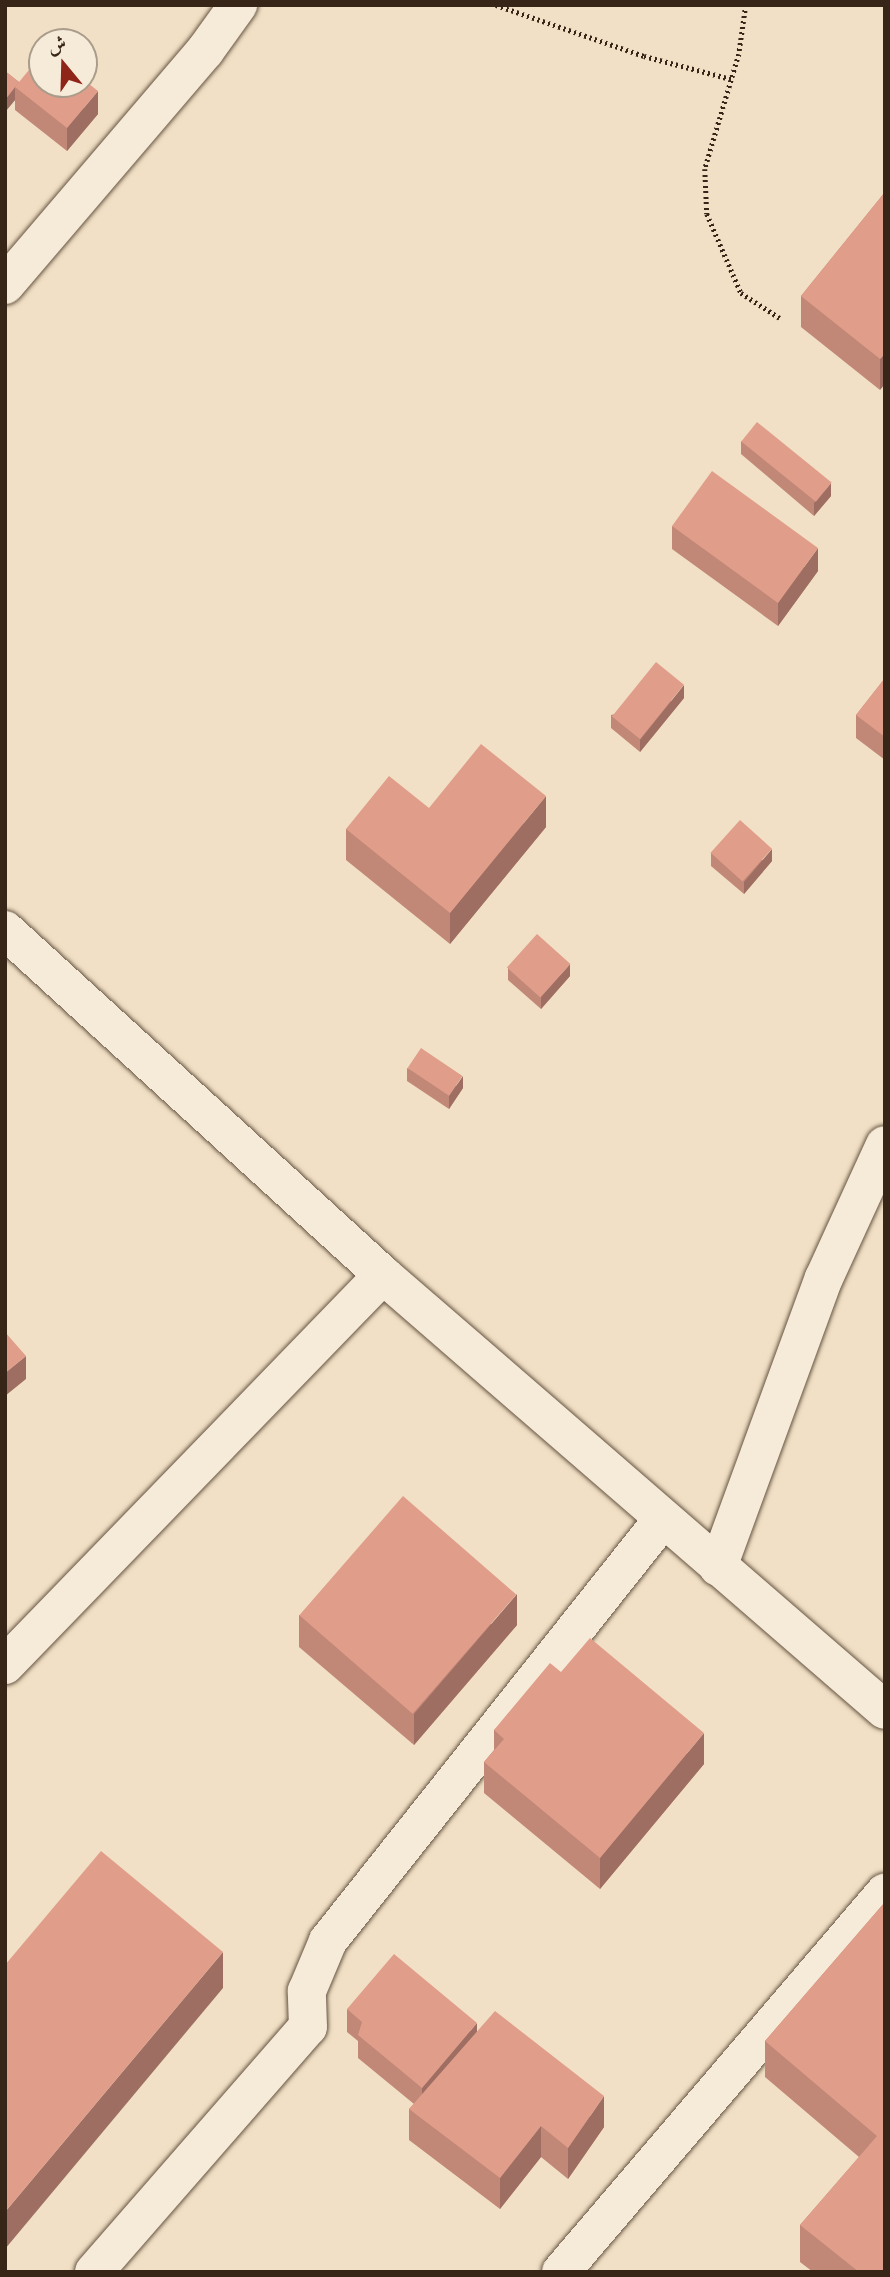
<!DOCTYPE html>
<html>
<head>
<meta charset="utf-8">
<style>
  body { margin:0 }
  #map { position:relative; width:890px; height:2277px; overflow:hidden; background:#f1e0c5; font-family:"IM FELL Double Pica",Amiri,serif }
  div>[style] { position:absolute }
  .path>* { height:4.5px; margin-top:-2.25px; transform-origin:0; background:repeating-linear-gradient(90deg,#372517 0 2px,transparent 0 5.5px) }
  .roads { filter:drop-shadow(0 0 2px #665442) drop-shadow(0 0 2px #665442) }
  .minor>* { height:38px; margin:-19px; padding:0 19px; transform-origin:19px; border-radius:19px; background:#f6ebd9 }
  .wall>* { inset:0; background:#c18777 }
  .shaded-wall>* { inset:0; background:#9d6e61 }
  .building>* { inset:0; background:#e09d8a; transform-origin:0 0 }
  span { translate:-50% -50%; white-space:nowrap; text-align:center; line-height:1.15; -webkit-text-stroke:5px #f6ebd9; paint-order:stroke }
  .frame { position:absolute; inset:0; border:7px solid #372517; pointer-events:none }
  .north { position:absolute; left:28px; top:28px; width:70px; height:70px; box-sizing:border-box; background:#f6ebd9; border:2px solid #aa9c8b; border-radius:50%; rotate:341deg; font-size:19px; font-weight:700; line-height:28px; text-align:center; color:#372517 }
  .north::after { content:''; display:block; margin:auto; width:24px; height:32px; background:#8f2418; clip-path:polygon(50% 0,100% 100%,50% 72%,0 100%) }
</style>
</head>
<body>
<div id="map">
  <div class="path">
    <div style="left:496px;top:5px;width:157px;rotate:19deg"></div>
    <div style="left:644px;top:56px;width:90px;rotate:14.8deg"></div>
    <div style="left:746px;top:5px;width:49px;rotate:98.1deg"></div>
    <div style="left:739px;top:54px;width:120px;rotate:106.5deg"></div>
    <div style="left:705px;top:169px;width:45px;rotate:87.5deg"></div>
    <div style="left:707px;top:214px;width:86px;rotate:66.7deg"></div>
    <div style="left:741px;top:293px;width:46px;rotate:32.7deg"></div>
  </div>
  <div class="roads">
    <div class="minor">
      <div style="left:5px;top:285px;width:308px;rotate:-49.5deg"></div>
      <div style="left:205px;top:51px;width:57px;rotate:-54.3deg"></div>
      <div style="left:5px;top:930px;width:512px;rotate:42.39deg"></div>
      <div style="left:383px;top:1275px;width:664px;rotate:40.91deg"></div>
      <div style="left:718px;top:1567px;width:308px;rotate:-69.9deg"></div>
      <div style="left:824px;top:1278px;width:146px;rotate:-65.4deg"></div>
      <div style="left:5px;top:1665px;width:543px;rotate:-45.9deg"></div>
      <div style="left:94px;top:2272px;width:325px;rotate:-48.9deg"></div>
      <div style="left:308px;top:2027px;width:36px;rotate:-92deg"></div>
      <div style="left:307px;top:1991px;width:54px;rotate:-67.2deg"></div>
      <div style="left:328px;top:1941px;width:539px;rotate:-51.56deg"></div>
      <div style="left:561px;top:2272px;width:499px;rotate:-49.5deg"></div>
    </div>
  </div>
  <div class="wall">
    <div style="clip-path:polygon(5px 71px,19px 82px,98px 114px,67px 151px,15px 110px,15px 100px,5px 112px)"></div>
    <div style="clip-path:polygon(885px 192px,880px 390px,801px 327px,801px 296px)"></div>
    <div style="clip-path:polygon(741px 441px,831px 496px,814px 516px,741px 454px)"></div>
    <div style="clip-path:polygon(672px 526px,818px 571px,778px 626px,672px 549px)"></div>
    <div style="clip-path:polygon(885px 678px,885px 760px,856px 738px,856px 715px)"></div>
    <div style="clip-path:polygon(684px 698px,640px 752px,611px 728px,611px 715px)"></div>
    <div style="clip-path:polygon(429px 808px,546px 827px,450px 944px,346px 860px,346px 829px)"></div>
    <div style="clip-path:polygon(711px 853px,772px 861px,744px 894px,711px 866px)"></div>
    <div style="clip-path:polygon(508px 968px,570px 976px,541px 1009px,508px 980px)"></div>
    <div style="clip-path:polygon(407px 1068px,463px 1088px,449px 1109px,407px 1081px)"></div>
    <div style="clip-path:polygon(299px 1615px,517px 1625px,414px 1745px,299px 1647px)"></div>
    <div style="clip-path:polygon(561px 1672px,704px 1764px,600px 1889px,484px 1793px,484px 1762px,494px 1750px,494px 1730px)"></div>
    <div style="clip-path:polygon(885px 1902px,885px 2272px,813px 2272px,800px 2262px,800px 2225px,859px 2157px,765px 2077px,765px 2041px)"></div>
    <div style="clip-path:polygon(347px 2009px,477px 2032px,604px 2127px,568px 2179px,541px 2157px,500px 2209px,409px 2140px,409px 2109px,414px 2104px,358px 2058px,358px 2041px,347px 2032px)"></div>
  </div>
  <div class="shaded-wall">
    <div style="clip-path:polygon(15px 87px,15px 100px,5px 112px,5px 100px)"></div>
    <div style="clip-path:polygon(98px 91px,98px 114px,67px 151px,67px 128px)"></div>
    <div style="clip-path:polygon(885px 353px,885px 384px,880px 390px,880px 359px)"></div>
    <div style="clip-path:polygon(831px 483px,831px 496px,814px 516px,814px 503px)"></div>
    <div style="clip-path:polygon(818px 548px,818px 571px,778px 626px,778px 603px)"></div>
    <div style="clip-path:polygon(684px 685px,684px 698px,640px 752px,640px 740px)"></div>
    <div style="clip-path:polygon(546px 796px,546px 827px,450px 944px,450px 913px)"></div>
    <div style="clip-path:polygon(772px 849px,772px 861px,744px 894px,744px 882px)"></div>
    <div style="clip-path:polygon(570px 964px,570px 976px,541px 1009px,541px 997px)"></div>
    <div style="clip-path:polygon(463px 1076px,463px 1088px,449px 1109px,449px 1096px)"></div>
    <div style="clip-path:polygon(26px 1356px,26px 1379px,5px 1396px,5px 1373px)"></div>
    <div style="clip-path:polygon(517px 1594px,517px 1625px,414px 1745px,414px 1714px)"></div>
    <div style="clip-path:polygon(704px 1733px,704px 1764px,600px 1889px,600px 1858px)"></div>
    <div style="clip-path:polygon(223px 1952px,223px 1988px,5px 2249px,5px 2212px)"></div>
    <div style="clip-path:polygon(477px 2023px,477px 2046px,422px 2111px,422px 2088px)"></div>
    <div style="clip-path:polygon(604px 2096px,604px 2127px,568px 2179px,568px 2148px)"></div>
    <div style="clip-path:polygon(541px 2126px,541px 2157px,500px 2209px,500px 2178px)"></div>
  </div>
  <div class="building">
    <div style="clip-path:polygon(42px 54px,42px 84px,84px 84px,84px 80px,98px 91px,67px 128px,15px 87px)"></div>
    <div style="clip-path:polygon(5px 71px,19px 82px,5px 100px)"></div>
    <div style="clip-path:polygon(885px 192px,885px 353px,880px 359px,801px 296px)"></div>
    <div style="left:757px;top:422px;width:96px;height:25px;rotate:39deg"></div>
    <div style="left:712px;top:471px;width:131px;height:68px;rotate:36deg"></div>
    <div style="left:656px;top:662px;width:36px;height:70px;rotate:39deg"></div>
    <div style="clip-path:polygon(885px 678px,885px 737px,856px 715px)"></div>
    <div style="clip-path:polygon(481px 744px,546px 796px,450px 913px,346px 829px,389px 776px,429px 808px)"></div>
    <div style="left:740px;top:820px;width:43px;height:44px;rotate:42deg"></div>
    <div style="left:537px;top:934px;width:45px;height:45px;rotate:42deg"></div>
    <div style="left:421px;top:1048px;width:50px;height:24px;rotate:34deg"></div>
    <div style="clip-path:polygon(5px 1332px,26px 1356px,5px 1373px)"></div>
    <div style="left:403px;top:1496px;width:150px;height:158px;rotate:41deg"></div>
    <div style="clip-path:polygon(590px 1638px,704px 1733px,600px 1858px,484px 1762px,504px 1739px,494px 1730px,550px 1663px,561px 1672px)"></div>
    <div style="clip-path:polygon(101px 1851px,223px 1952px,5px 2212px,5px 1965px)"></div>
    <div style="clip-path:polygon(885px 1902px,885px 2272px,859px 2272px,800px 2225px,877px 2136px,765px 2041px)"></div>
    <div style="clip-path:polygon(394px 1954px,477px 2023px,422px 2088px,358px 2035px,362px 2022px,347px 2009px)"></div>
    <div style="clip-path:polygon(495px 2011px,604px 2096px,568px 2148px,541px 2126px,500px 2178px,409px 2109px)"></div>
  </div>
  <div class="frame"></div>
  <div class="north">ش</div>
</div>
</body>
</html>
